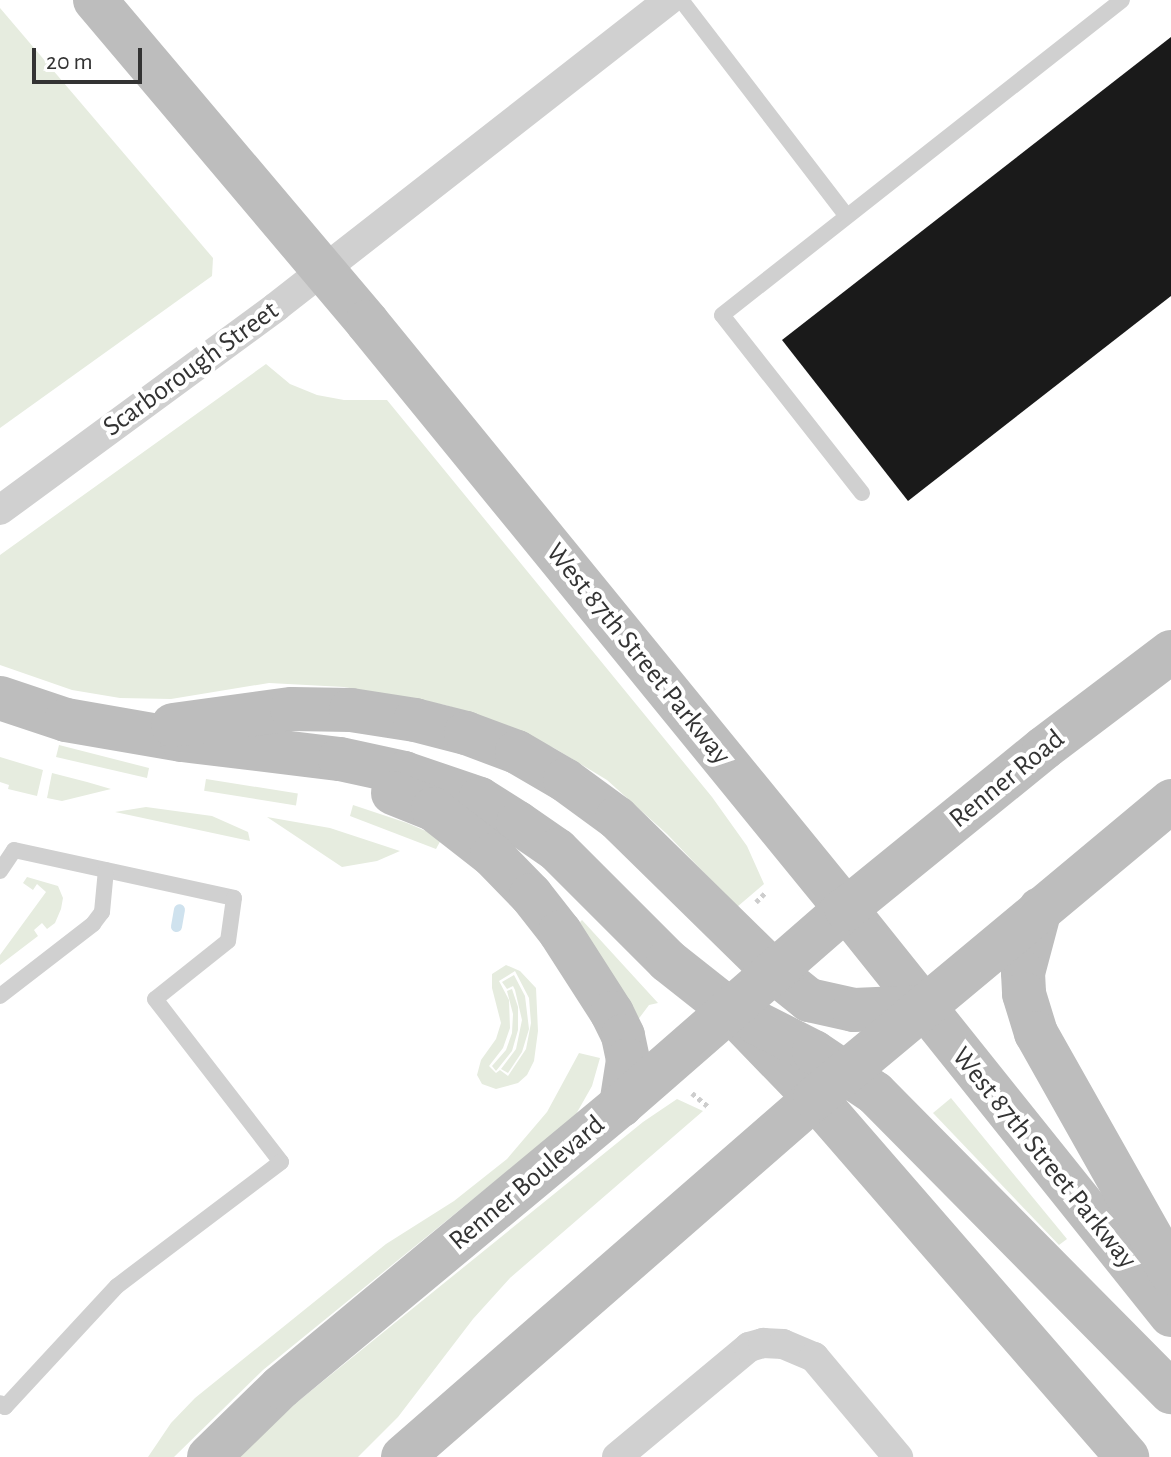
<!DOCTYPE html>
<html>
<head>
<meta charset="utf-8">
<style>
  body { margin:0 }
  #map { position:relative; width:1171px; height:1457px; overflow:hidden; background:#fff; font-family:"Alegreya Sans",sans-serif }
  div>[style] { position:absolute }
  .green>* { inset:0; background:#e6ecdf; transform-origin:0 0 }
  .stream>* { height:11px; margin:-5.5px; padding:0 5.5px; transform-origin:5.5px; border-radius:5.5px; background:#cfe2ee }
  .building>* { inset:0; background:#1a1a1a }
  .path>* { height:5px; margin-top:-2.5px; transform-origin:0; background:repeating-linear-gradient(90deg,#cdcdcd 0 4px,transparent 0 8px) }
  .lane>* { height:16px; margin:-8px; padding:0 8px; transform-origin:8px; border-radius:8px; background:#d0d0d0 }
  .street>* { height:30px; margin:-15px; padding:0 15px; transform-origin:15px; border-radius:15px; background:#d0d0d0 }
  .secondary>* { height:44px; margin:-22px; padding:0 22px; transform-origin:22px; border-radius:22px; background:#bdbdbd }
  span { translate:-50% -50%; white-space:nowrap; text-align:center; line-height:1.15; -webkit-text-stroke:8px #fff; paint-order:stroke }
  .street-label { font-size:28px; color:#333 }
  .scale { position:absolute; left:32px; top:48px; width:110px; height:36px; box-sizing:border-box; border:4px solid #333; border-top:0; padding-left:10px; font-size:24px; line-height:28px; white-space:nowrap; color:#333; -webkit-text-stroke:6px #fff; paint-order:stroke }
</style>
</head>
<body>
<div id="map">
  <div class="green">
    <div style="clip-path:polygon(0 8px,213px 258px,212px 276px,0 428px)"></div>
    <div style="clip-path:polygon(266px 364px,290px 384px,317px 395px,344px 400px,387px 400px,712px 797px,747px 846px,764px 884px,737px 907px,667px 834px,607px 780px,554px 748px,483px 717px,445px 705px,344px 687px,269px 683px,171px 699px,120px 698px,72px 690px,0 665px,0 555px)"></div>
    <div style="clip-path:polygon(59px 745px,149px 768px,147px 778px,56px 757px)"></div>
    <div style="clip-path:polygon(0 757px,43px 770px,37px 796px,8px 789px,9px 785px,0 782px)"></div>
    <div style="clip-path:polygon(52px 773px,87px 782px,111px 789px,62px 801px,47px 798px)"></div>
    <div style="left:206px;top:779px;width:93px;height:12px;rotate:9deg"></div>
    <div style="clip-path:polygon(353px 805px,407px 823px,442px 838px,436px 849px,350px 816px)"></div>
    <div style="clip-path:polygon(146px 807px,212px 816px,248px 832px,250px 841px,115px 812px)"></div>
    <div style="clip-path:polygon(267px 817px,330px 828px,400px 851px,377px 861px,342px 867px)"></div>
    <div style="clip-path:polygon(27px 877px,58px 886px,63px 898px,61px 909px,55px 923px,47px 929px,42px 923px,34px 930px,38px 936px,0 965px,0 955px,46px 892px,37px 884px,33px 890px,23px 883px)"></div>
    <div style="clip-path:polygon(582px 920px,658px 1003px,649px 1005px,637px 1021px,576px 926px)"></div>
    <div style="clip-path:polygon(evenodd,506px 965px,520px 971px,536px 988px,538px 1031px,534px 1061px,527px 1075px,518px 1083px,496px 1089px,482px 1084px,477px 1075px,481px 1060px,496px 1039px,501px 1023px,492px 988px,492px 974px,506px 965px,515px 971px,529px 998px,531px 1023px,526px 1049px,508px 1076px,500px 1070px,496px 1073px,489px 1066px,503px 1048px,510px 1028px,509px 1000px,499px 981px,515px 971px)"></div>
    <div style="clip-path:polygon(514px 975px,525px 996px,529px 1029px,522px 1052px,508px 1073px,501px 1069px,516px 1049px,522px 1020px,515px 990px,513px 986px,507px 989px,502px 982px)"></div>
    <div style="clip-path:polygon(512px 989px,518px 1007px,518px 1030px,512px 1051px,496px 1071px,492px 1066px,506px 1050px,512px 1033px,513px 1014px,507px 991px)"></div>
    <div style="clip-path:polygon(579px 1053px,600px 1058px,592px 1086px,575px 1116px,263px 1370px,174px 1457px,148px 1457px,171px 1423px,195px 1398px,386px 1244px,454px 1201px,507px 1159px,547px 1112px)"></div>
    <div style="clip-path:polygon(951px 1098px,1067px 1239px,1059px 1245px,933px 1113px)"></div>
    <div style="clip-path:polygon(677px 1099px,703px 1111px,510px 1278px,473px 1319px,398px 1417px,358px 1457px,238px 1457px,296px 1403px,643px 1122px)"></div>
  </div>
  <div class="stream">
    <div style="left:176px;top:926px;width:17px;rotate:-80deg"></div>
  </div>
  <div class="building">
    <div style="clip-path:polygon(1171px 37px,1171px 296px,908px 501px,782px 340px)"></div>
  </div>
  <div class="path">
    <div style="left:756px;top:902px;width:14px;rotate:-45deg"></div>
    <div style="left:692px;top:1093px;width:23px;rotate:40deg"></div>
  </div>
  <div class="lane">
    <div style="left:681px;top:0;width:272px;rotate:52.5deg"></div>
    <div style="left:862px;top:493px;width:226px;rotate:-128.2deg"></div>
    <div style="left:722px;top:315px;width:509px;rotate:-38.22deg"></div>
    <div style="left:0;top:871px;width:25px;rotate:-56deg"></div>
    <div style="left:14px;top:850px;width:225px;rotate:12.3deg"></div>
    <div style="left:234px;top:898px;width:43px;rotate:97.9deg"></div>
    <div style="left:228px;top:941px;width:93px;rotate:141.5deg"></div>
    <div style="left:155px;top:999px;width:206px;rotate:52.3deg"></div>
    <div style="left:281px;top:1162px;width:206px;rotate:142.9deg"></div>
    <div style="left:117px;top:1286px;width:165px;rotate:132.8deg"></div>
    <div style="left:5px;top:1407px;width:6px;rotate:-141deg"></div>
    <div style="left:0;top:996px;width:118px;rotate:-37.7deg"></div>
    <div style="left:93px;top:924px;width:15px;rotate:-53deg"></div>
    <div style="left:102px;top:912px;width:42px;rotate:-84.6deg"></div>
  </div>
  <div class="street">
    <div style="left:0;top:510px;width:343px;rotate:-36.3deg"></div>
    <div style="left:276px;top:307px;width:499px;rotate:-38deg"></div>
    <div style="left:617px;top:1457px;width:172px;rotate:-39.8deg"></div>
    <div style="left:749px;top:1347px;width:15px;rotate:-16deg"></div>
    <div style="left:763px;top:1343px;width:20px;rotate:3deg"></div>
    <div style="left:783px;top:1344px;width:34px;rotate:23deg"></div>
    <div style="left:814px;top:1357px;width:131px;rotate:50deg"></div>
  </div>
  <div class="secondary">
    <div style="left:95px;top:0;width:422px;rotate:49.8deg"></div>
    <div style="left:367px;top:322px;width:758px;rotate:50.79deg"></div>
    <div style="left:846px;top:909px;width:520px;rotate:51.32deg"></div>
    <div style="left:0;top:698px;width:70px;rotate:18.4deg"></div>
    <div style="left:66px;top:720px;width:118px;rotate:9.8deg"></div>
    <div style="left:182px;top:740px;width:159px;rotate:6.9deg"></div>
    <div style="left:340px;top:759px;width:66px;rotate:12.3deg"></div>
    <div style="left:404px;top:773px;width:80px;rotate:18.9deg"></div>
    <div style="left:480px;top:799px;width:45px;rotate:32.3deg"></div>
    <div style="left:518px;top:823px;width:47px;rotate:34.7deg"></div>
    <div style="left:557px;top:850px;width:157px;rotate:45deg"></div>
    <div style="left:668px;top:961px;width:79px;rotate:38.3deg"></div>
    <div style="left:730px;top:1010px;width:122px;rotate:46deg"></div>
    <div style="left:815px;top:1098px;width:476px;rotate:49deg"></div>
    <div style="left:173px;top:725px;width:120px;rotate:-7.7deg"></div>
    <div style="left:292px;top:709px;width:59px;rotate:1deg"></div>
    <div style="left:351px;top:710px;width:65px;rotate:8.9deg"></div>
    <div style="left:415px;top:720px;width:53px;rotate:14.3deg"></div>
    <div style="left:466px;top:733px;width:54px;rotate:20.4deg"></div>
    <div style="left:517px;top:752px;width:56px;rotate:30.3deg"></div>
    <div style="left:565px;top:780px;width:64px;rotate:36.2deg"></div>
    <div style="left:617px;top:818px;width:220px;rotate:44.4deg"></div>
    <div style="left:774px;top:972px;width:45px;rotate:38.7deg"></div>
    <div style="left:809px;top:1000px;width:46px;rotate:12.5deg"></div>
    <div style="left:854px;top:1010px;width:68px;rotate:-2.5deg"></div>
    <div style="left:393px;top:793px;width:43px;rotate:21.8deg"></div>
    <div style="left:433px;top:809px;width:75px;rotate:37.9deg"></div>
    <div style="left:492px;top:855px;width:56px;rotate:45.7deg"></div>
    <div style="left:531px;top:895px;width:47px;rotate:51.9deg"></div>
    <div style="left:560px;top:932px;width:96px;rotate:57.3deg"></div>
    <div style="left:612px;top:1013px;width:25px;rotate:64deg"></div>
    <div style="left:623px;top:1036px;width:25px;rotate:78deg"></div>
    <div style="left:628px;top:1060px;width:46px;rotate:98.8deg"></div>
    <div style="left:1040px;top:909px;width:66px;rotate:104.9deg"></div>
    <div style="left:1023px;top:973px;width:21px;rotate:87deg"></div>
    <div style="left:1024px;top:994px;width:41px;rotate:72.9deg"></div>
    <div style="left:1036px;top:1033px;width:275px;rotate:60.6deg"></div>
    <div style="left:757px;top:1023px;width:64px;rotate:27deg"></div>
    <div style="left:814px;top:1052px;width:73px;rotate:33.9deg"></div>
    <div style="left:875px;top:1093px;width:421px;rotate:45.3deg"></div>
    <div style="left:209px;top:1457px;width:100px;rotate:-44.2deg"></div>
    <div style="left:281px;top:1387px;width:442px;rotate:-39.7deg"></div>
    <div style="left:621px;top:1105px;width:298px;rotate:-41.1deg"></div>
    <div style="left:846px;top:909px;width:255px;rotate:-39.1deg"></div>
    <div style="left:1044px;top:748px;width:159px;rotate:-37.1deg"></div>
    <div style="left:403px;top:1457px;width:546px;rotate:-41.07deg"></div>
    <div style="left:815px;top:1098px;width:464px;rotate:-39.8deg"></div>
  </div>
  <div class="street-label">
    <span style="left:191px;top:369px;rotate:-36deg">Scarborough Street</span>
    <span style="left:638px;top:654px;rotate:51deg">West 87th Street Parkway</span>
    <span style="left:1007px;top:779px;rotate:-39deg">Renner Road</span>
    <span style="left:1044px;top:1158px;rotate:51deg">West 87th Street Parkway</span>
    <span style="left:527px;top:1183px;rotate:-40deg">Renner Boulevard</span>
  </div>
  <div class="scale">20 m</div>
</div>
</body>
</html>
